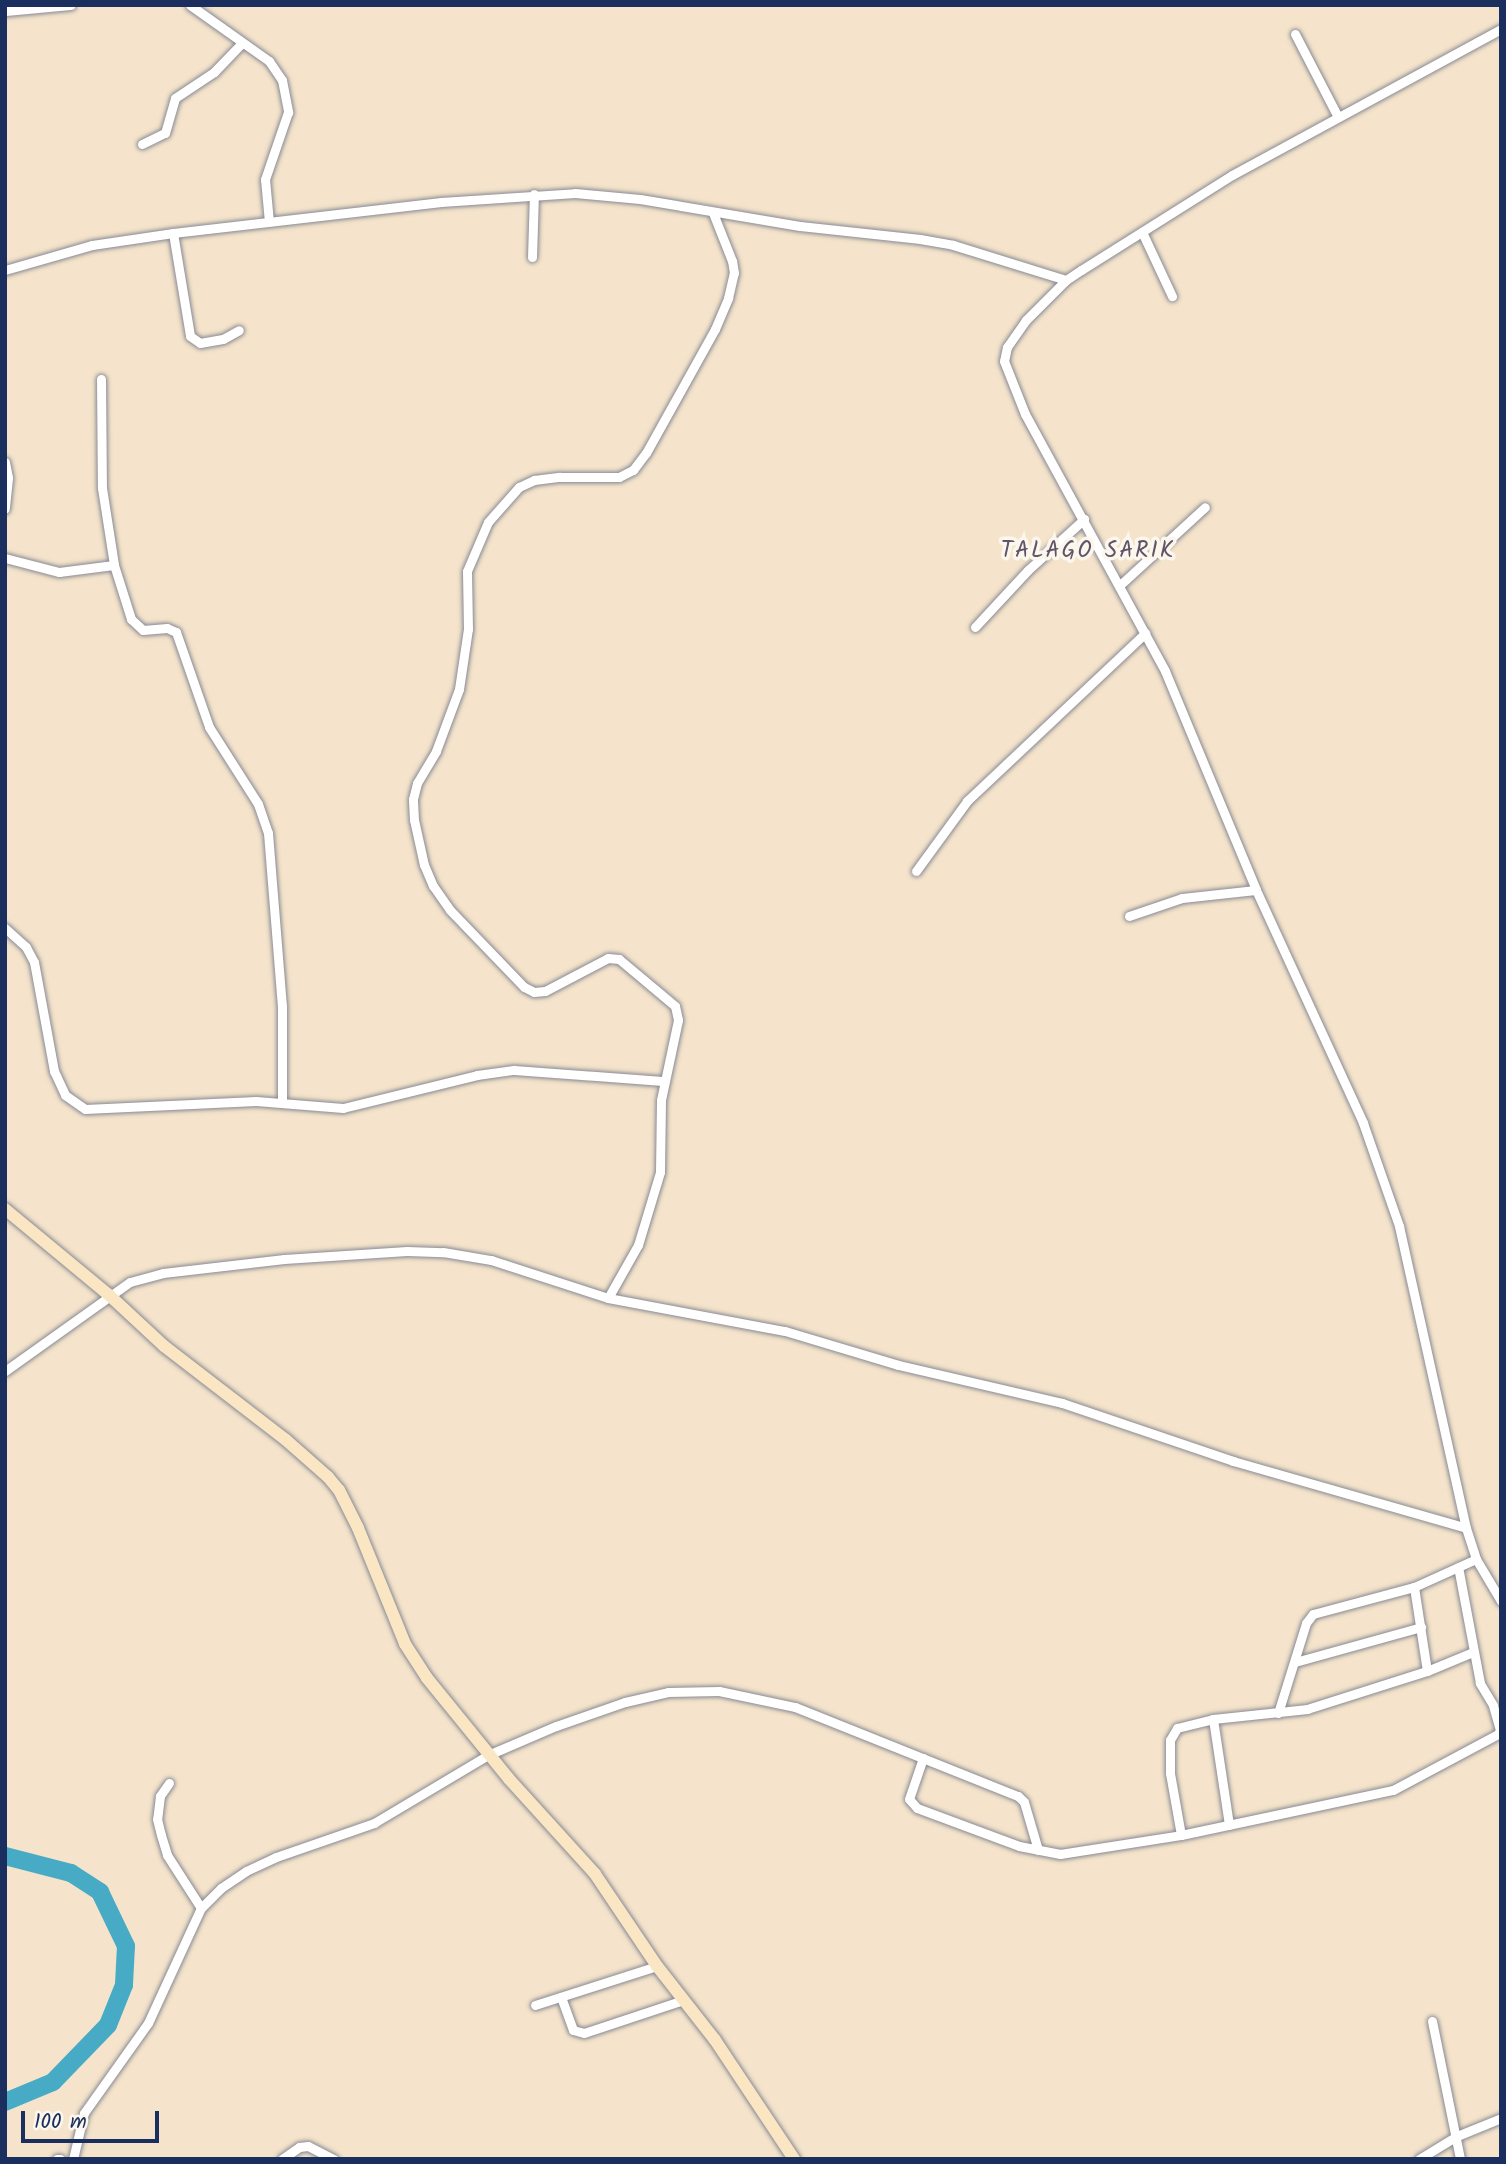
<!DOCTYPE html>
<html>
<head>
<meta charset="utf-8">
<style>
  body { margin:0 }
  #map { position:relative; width:1506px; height:2164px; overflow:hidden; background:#f5e4cb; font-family:Kalam,sans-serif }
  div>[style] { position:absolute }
  .river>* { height:18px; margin:-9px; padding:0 9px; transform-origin:9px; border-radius:9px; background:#47abc6 }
  .roads { filter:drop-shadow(0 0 2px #888a94) drop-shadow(0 0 2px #888a94) }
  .street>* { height:9px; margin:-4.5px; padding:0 4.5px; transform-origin:4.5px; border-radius:4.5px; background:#fff }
  .secondary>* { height:12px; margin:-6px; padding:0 6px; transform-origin:6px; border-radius:6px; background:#fbe6c4 }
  span { translate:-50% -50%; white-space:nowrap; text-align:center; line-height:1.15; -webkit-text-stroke:7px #fbf7ec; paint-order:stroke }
  .quarter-label { font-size:23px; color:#615368; letter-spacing:2px }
  .frame { position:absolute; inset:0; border:7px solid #1b2f5e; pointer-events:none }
  .scale { position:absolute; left:21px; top:2111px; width:138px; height:32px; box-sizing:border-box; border:4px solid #1b2f5e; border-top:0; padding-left:9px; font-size:21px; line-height:24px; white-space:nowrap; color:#1b2f5e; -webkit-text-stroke:5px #fbf7ec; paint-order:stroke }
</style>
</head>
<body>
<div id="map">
  <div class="river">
    <div style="left:5px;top:1856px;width:68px;rotate:14.4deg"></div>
    <div style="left:71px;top:1873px;width:35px;rotate:33deg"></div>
    <div style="left:100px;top:1892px;width:60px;rotate:64.3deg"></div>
    <div style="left:126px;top:1946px;width:39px;rotate:93deg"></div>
    <div style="left:124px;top:1985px;width:43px;rotate:111.8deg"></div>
    <div style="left:108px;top:2025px;width:79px;rotate:134deg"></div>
    <div style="left:53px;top:2082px;width:52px;rotate:157.4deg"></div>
  </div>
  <div class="roads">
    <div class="street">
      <div style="left:190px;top:5px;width:97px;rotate:35.3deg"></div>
      <div style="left:269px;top:61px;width:23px;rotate:56deg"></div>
      <div style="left:282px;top:80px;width:33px;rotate:79deg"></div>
      <div style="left:288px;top:112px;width:71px;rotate:108.9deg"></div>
      <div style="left:265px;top:179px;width:43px;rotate:84.7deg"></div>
      <div style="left:5px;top:11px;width:66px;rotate:-5.2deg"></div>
      <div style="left:1501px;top:29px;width:306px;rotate:151.5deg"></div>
      <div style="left:1232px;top:175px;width:178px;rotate:147.8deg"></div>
      <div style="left:1081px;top:270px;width:18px;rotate:146deg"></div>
      <div style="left:1066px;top:280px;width:57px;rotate:135deg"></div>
      <div style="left:1026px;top:320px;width:33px;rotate:125deg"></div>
      <div style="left:1007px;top:347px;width:14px;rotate:102deg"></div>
      <div style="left:1004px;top:361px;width:57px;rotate:68.4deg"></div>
      <div style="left:1025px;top:414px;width:293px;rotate:61.4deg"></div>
      <div style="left:1165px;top:671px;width:237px;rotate:67.4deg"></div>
      <div style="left:1256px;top:890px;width:256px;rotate:65.3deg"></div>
      <div style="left:1363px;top:1123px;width:109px;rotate:70.7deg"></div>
      <div style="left:1399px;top:1226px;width:309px;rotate:77.5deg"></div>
      <div style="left:1466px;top:1528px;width:33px;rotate:72deg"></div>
      <div style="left:1476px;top:1559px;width:49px;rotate:59.2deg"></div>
      <div style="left:1295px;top:34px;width:93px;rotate:62.6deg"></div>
      <div style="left:142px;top:144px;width:25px;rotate:-26deg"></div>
      <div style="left:165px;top:133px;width:36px;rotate:-74deg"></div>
      <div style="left:175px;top:98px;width:47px;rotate:-33.7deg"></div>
      <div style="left:214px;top:72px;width:39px;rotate:-46deg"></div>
      <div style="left:1142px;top:232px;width:71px;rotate:64.9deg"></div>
      <div style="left:173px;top:233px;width:104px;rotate:80.6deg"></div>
      <div style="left:190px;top:336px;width:12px;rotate:35deg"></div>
      <div style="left:200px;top:343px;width:23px;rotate:-10deg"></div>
      <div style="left:223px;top:339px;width:18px;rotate:-29deg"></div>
      <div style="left:532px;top:257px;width:63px;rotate:-88.2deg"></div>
      <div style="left:5px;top:270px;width:91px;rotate:-16deg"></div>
      <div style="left:92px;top:245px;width:82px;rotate:-8.4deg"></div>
      <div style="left:173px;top:233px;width:270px;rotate:-6.6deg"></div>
      <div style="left:441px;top:202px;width:134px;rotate:-3.8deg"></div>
      <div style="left:575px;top:193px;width:65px;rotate:5.3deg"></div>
      <div style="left:640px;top:199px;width:162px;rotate:9.6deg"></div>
      <div style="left:800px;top:226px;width:121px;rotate:6.2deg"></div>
      <div style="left:920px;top:239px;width:34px;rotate:10deg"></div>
      <div style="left:953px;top:245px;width:118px;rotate:17.2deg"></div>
      <div style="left:101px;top:379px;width:109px;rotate:89.5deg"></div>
      <div style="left:102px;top:488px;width:78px;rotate:81.1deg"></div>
      <div style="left:114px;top:565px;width:57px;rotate:72.5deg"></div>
      <div style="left:131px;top:619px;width:16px;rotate:43deg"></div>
      <div style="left:143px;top:630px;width:24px;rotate:-5deg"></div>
      <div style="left:167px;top:628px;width:10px;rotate:24deg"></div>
      <div style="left:176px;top:632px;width:101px;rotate:70.8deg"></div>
      <div style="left:209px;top:727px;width:91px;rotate:57.5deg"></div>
      <div style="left:258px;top:804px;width:31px;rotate:71deg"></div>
      <div style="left:268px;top:833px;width:174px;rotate:85.4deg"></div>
      <div style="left:282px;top:1006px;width:97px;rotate:90deg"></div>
      <div style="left:5px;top:462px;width:16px;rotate:79deg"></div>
      <div style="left:8px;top:478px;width:31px;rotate:96deg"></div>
      <div style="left:5px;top:558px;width:56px;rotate:14.5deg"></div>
      <div style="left:59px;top:572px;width:55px;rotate:-7.3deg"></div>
      <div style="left:1120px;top:585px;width:115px;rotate:-42.5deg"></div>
      <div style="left:975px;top:627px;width:78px;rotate:-47.1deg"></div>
      <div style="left:1028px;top:570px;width:76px;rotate:-42.3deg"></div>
      <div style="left:916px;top:871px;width:87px;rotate:-53.9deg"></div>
      <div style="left:967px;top:801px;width:245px;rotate:-43.3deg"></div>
      <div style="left:1129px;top:916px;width:56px;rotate:-18.8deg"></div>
      <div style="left:1182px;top:898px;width:74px;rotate:-6.2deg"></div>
      <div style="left:5px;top:928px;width:28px;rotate:42deg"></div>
      <div style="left:26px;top:947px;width:17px;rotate:62deg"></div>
      <div style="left:34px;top:962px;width:111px;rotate:79.6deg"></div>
      <div style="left:54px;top:1071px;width:26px;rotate:65deg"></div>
      <div style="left:65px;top:1095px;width:24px;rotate:35deg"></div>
      <div style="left:85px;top:1109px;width:171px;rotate:-2.7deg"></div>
      <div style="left:256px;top:1101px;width:87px;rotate:4.6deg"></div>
      <div style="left:343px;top:1108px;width:138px;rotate:-13.8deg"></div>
      <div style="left:477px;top:1075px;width:37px;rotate:-8deg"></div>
      <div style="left:514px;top:1070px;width:149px;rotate:4.2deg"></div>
      <div style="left:608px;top:1298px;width:61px;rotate:-60.5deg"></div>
      <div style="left:638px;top:1245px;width:76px;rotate:-73.2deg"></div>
      <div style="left:660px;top:1172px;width:72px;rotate:-89.2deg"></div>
      <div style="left:661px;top:1100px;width:82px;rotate:-78deg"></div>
      <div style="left:678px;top:1020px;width:14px;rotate:-102deg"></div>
      <div style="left:675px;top:1006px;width:73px;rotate:-140deg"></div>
      <div style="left:619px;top:959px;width:11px;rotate:-175deg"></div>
      <div style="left:608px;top:958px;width:71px;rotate:152.4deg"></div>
      <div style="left:545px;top:991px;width:11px;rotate:175deg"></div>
      <div style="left:534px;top:992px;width:11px;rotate:-153deg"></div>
      <div style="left:524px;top:987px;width:107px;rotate:-133.9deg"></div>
      <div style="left:450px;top:910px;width:29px;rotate:-125deg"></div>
      <div style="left:433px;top:886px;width:23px;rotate:-113deg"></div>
      <div style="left:424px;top:865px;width:46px;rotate:-102.5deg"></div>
      <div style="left:414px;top:820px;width:21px;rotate:-93deg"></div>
      <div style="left:413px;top:799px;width:16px;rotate:-76deg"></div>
      <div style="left:417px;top:783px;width:37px;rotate:-59deg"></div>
      <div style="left:436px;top:751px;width:66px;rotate:-69.6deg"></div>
      <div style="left:459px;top:689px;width:61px;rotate:-81.5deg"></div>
      <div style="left:468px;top:629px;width:58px;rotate:-91deg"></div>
      <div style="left:467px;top:571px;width:53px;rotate:-66.8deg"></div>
      <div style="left:488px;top:522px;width:47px;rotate:-48.5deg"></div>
      <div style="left:519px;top:487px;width:17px;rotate:-25deg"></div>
      <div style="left:534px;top:480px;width:26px;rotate:-7deg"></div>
      <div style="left:560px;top:477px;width:59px"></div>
      <div style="left:619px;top:477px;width:16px;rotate:-27deg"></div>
      <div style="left:633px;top:470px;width:21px;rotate:-53deg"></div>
      <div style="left:646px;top:453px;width:142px;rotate:-60.9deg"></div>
      <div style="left:715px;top:329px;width:34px;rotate:-67deg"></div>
      <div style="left:728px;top:298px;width:26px;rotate:-77deg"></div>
      <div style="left:734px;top:273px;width:12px;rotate:-99deg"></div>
      <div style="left:732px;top:261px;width:52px;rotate:-111.6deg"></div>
      <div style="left:5px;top:1371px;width:153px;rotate:-35.5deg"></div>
      <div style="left:130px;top:1282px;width:34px;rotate:-15deg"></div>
      <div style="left:163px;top:1273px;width:122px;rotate:-6.6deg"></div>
      <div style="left:284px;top:1259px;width:123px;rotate:-3.7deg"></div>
      <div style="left:407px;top:1251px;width:36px;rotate:2deg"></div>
      <div style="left:443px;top:1252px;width:49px;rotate:9.5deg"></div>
      <div style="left:491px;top:1260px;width:123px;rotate:18deg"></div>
      <div style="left:608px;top:1298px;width:180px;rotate:10.6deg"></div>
      <div style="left:785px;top:1331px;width:118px;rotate:16.7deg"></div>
      <div style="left:898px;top:1365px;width:168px;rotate:13deg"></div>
      <div style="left:1062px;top:1403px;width:181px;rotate:18.7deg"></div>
      <div style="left:1233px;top:1461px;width:242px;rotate:16deg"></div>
      <div style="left:1414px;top:1587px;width:85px;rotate:81.2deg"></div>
      <div style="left:1295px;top:1662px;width:131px;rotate:-15.5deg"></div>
      <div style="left:1278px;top:1713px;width:94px;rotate:-72.7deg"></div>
      <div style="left:1306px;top:1623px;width:11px;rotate:-52deg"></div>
      <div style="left:1313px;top:1614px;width:105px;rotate:-15deg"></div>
      <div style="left:1414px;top:1587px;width:68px;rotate:-24.3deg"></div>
      <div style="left:1213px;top:1719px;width:107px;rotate:81.4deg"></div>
      <div style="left:923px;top:1758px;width:43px;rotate:108.9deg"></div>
      <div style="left:909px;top:1799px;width:12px;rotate:48deg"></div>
      <div style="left:917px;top:1808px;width:109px;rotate:20.4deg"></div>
      <div style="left:1019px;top:1846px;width:42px;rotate:11deg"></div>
      <div style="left:1060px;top:1854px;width:122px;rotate:-8.9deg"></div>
      <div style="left:1181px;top:1835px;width:217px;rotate:-12deg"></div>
      <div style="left:1393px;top:1790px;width:119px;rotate:-28.1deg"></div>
      <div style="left:1498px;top:1734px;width:4px;rotate:-63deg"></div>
      <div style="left:1500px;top:1730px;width:26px;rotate:-106deg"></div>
      <div style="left:1493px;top:1705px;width:26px;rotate:-121deg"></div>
      <div style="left:1480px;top:1683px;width:118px;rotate:-100.7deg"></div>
      <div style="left:169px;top:1783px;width:16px;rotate:125deg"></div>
      <div style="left:160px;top:1796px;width:23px;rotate:97deg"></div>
      <div style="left:157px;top:1819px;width:16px;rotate:76deg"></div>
      <div style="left:161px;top:1835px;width:21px;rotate:73deg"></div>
      <div style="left:167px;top:1855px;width:63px;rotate:57.3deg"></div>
      <div style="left:1181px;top:1835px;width:63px;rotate:-100.1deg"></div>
      <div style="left:1170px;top:1773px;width:33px;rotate:-90deg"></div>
      <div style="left:1170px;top:1740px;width:14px;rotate:-60deg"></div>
      <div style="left:1177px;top:1728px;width:37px;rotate:-14deg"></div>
      <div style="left:1213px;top:1719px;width:95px;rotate:-6.1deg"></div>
      <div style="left:1307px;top:1709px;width:126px;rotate:-17.6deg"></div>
      <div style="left:1427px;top:1671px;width:50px;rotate:-22.4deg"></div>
      <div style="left:561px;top:1997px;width:35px;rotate:70deg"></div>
      <div style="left:573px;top:2030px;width:11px;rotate:15deg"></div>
      <div style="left:584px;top:2033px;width:104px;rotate:-18.4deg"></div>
      <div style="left:535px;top:2005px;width:128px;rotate:-17.7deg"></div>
      <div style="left:1432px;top:2021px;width:141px;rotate:78.5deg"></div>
      <div style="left:57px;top:2159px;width:3px"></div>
      <div style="left:73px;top:2159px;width:47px;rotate:-76.6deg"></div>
      <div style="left:84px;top:2113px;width:110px;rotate:-54.6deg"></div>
      <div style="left:148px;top:2023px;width:127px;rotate:-65.3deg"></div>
      <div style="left:201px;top:1908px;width:28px;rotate:-45deg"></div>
      <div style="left:221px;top:1888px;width:30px;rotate:-34deg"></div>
      <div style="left:246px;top:1871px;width:33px;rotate:-25deg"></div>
      <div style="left:276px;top:1857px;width:104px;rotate:-19.1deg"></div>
      <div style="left:374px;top:1823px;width:133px;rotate:-30.8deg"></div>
      <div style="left:488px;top:1755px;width:74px;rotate:-23.1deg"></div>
      <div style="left:556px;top:1726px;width:73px;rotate:-19.2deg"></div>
      <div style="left:625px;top:1702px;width:44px;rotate:-13.1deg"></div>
      <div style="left:668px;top:1692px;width:51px;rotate:-1.1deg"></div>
      <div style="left:719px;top:1691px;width:78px;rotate:11.9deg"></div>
      <div style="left:795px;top:1707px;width:240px;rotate:21.8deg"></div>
      <div style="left:1018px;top:1796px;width:8px;rotate:45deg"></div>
      <div style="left:1024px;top:1802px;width:50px;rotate:73.7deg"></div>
      <div style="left:282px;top:2159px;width:21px;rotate:-35deg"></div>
      <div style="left:299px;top:2147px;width:9px;rotate:-6deg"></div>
      <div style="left:308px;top:2146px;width:29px;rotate:27deg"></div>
      <div style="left:1419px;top:2159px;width:44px;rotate:-31.2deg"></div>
      <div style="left:1457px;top:2136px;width:48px;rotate:-22.2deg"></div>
    </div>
    <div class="secondary">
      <div style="left:5px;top:1209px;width:135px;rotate:39.6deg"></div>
      <div style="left:109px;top:1295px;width:75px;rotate:42.8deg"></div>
      <div style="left:164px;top:1346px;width:154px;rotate:37.6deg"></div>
      <div style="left:286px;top:1440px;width:56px;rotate:41.4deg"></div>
      <div style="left:328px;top:1477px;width:17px;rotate:50deg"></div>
      <div style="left:339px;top:1490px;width:42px;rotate:63.4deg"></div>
      <div style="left:358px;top:1528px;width:125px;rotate:67.9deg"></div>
      <div style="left:405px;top:1644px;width:40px;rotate:57.1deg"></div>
      <div style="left:427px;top:1678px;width:130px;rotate:50.9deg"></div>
      <div style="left:509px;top:1779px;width:128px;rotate:47.8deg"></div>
      <div style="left:595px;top:1874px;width:111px;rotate:56deg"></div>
      <div style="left:657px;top:1966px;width:94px;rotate:51.9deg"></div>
      <div style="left:715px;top:2040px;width:143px;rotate:56.4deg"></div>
    </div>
  </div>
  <div class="quarter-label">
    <span style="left:1088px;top:551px">TALAGO SARIK</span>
  </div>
  <div class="frame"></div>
  <div class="scale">100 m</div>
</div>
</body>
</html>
